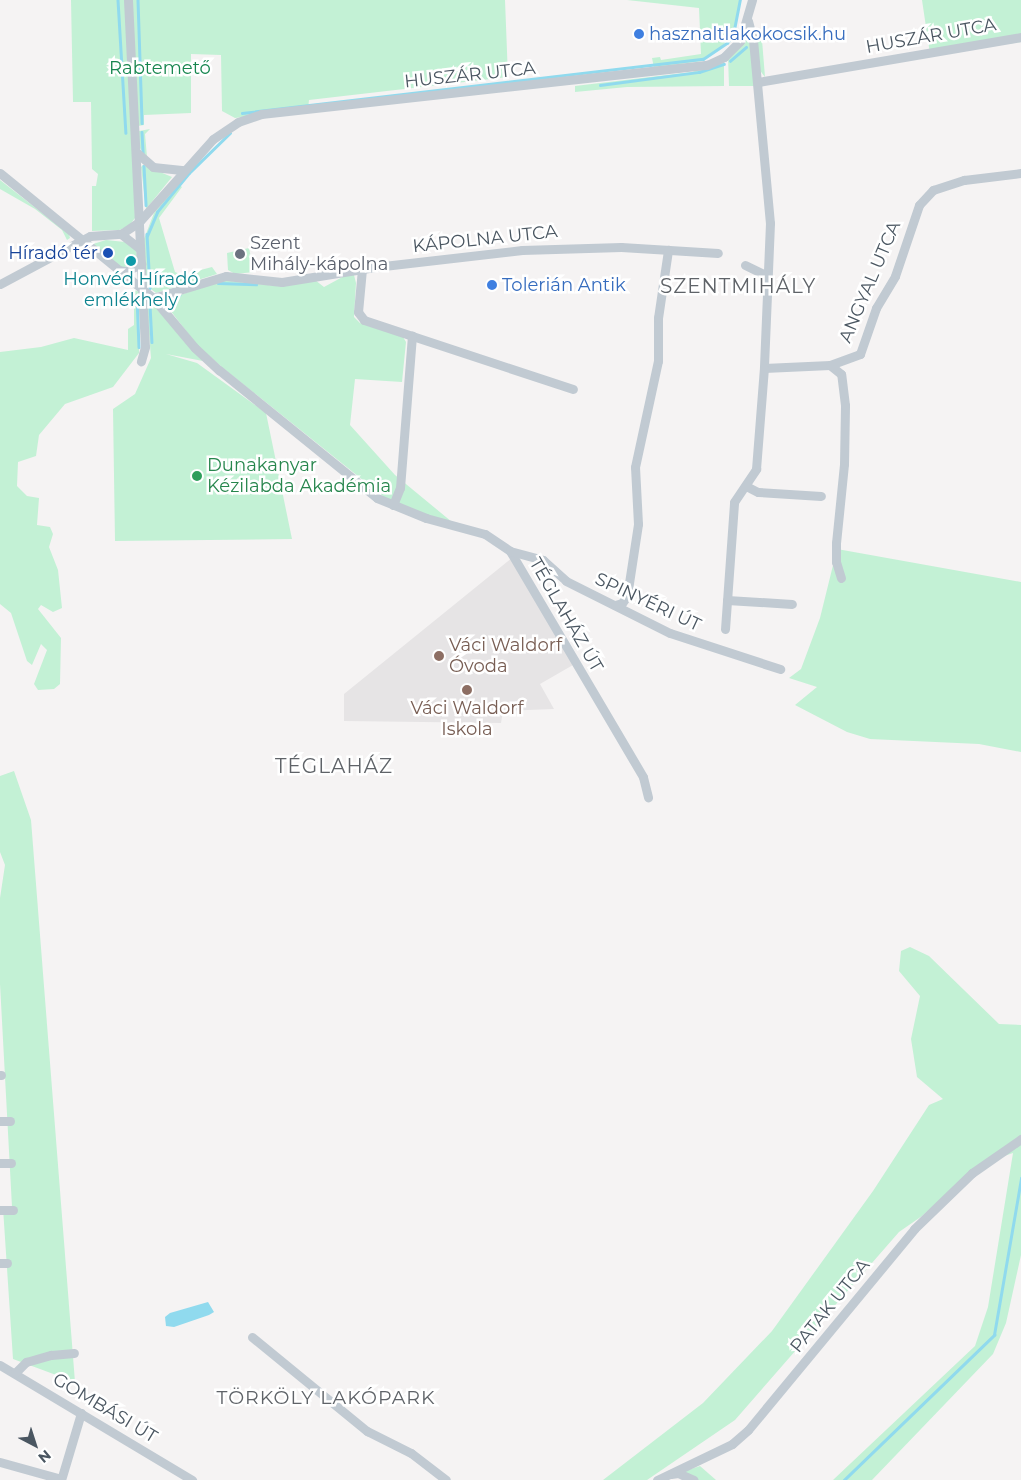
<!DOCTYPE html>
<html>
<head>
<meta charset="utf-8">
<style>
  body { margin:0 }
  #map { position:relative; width:1021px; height:1480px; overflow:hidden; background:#f5f3f3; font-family:Montserrat,sans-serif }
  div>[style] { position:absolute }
  .education>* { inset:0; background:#e6e4e5 }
  .green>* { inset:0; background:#c3f1d5 }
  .water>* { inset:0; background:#90daee }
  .stream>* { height:2.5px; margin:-1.25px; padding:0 1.25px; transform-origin:1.25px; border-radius:1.25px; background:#90daee }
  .minor>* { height:9px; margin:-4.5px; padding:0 4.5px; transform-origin:4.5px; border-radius:4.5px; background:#c1cad2 }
  .dots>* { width:14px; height:14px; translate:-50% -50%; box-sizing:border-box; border:2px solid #fff; border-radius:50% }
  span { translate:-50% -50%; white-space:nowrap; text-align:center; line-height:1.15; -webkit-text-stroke:5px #fff; paint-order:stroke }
  .shop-label { font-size:18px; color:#366cbe }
  .left { translate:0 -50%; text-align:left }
  .street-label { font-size:18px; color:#4a5661 }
  .park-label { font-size:18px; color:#17864f }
  .worship-label { font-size:18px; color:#5b616d }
  .transit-label { font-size:18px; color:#164399 }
  .right { translate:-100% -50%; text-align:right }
  .culture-label { font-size:18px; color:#0d838f }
  .leisure-label { font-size:18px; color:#27864d }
  .education-label { font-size:18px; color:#785e54 }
  .neighbourhood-label { font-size:19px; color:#5f6368; letter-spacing:1px }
  .quarter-label { font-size:20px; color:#5f6368; letter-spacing:1px }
  .north { position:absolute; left:10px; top:1420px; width:50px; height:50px; -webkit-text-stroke:4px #fff; paint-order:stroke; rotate:140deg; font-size:14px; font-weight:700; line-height:20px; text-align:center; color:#4a5661 }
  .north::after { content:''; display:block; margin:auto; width:18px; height:22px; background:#4a5661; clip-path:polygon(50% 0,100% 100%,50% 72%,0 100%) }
</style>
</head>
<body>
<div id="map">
  <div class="education">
    <div style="clip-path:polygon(513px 557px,573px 665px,540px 684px,554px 709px,503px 711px,501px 723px,344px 721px,344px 694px)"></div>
  </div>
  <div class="green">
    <div style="clip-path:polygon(71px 0,128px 0,135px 218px,129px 226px,119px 230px,92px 231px,92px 186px,96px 186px,98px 174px,92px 169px,91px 102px,73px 102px)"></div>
    <div style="clip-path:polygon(132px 0,505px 0,508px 77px,309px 100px,308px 109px,235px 118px,222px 111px,221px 55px,191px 54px,191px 113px,144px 115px,144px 125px,138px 126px)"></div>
    <div style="clip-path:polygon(627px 0,740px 0,739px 11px,733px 35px,717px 51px,702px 61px,654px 68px,652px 58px,660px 57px,661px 60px,701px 54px,699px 8px)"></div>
    <div style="clip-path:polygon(922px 0,1021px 0,1021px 42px,930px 54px)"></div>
    <div style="clip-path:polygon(743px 40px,748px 40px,750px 44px,754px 86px,729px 86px,728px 57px)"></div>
    <div style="clip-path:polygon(762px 40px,765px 77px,758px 68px,756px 42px)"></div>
    <div style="clip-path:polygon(724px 60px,724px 86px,627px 87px,575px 92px,575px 86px,692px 72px)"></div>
    <div style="clip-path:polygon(150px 129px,145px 134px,147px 157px,139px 147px,139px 131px)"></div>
    <div style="clip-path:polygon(143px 165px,172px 177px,146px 209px,141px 167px)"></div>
    <div style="clip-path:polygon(0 180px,69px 234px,70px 238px,67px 240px,62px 230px,35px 209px,0 189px)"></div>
    <div style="clip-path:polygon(178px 184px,182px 187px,159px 218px,175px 272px,182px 275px,212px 267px,217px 274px,156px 293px,146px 285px,144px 239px,154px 213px)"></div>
    <div style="clip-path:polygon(106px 240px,125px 242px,136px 250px,138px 263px,121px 268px,93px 244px)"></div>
    <div style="clip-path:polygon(249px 248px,254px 272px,235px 274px,228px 270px,227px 253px)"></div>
    <div style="clip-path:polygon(348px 274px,354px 275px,356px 283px,354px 317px,360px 323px,403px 337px,406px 342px,402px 382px,355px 379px,350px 425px,395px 475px,452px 522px,394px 505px,223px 368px,197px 345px,163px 301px,223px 280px,277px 286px,315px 280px,324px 287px)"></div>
    <div style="clip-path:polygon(134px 290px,140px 292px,139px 353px,113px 387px,65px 404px,39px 435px,36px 456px,18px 462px,17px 486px,27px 496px,39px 498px,37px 525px,50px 527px,53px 534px,49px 547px,58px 570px,62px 608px,53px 612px,41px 605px,38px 609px,61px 638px,60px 684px,54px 689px,38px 690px,34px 684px,47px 650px,41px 644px,32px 665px,27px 661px,11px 613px,0 604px,0 352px,41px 347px,74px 338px,128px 350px,128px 329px,134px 325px)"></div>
    <div style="clip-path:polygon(146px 297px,203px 361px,166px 354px,197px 363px,266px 413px,292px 539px,115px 541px,113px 409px,135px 394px,151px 358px)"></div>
    <div style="clip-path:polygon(837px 549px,1021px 582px,1021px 752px,979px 744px,870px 739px,847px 732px,795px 705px,817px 687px,789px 678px,801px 669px,820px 618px)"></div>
    <div style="clip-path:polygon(14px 771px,31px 820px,75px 1382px,13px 1359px,3px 1208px,12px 1207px,0 984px,0 898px,5px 865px,0 852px,0 776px)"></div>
    <div style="clip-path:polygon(910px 947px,929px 956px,999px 1024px,1021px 1025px,1021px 1255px,1006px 1323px,993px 1354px,872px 1480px,833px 1480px,975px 1346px,988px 1307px,1013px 1153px,978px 1165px,922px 1216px,899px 1232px,735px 1420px,647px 1480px,603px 1480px,703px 1403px,772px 1331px,873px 1191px,929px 1105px,943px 1099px,917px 1077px,911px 1039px,920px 996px,899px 971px,901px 951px)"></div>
    <div style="clip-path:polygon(700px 1466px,716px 1480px,686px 1480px,673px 1475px)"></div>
  </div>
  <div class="water">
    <div style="clip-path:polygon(208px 1302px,214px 1312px,209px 1315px,174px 1327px,166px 1326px,165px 1317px,170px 1313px)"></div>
  </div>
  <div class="stream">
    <div style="left:118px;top:0;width:133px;rotate:86.6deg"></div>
    <div style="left:138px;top:0;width:123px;rotate:88.1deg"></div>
    <div style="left:730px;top:61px;width:21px;rotate:-41deg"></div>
    <div style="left:600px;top:85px;width:100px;rotate:-7.5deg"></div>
    <div style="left:699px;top:72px;width:26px;rotate:-18deg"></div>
    <div style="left:242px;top:113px;width:464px;rotate:-6.7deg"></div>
    <div style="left:703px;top:59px;width:29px;rotate:-34deg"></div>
    <div style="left:727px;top:43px;width:10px;rotate:-53deg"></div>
    <div style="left:733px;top:35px;width:36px;rotate:-79deg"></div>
    <div style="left:142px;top:132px;width:21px;rotate:87deg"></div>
    <div style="left:144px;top:166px;width:39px;rotate:87deg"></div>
    <div style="left:147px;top:234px;width:54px;rotate:86.8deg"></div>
    <div style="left:147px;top:236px;width:26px;rotate:-67deg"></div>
    <div style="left:157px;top:212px;width:50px;rotate:-50.6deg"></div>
    <div style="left:189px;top:173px;width:57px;rotate:-44.3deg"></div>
    <div style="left:218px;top:283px;width:38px;rotate:2deg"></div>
    <div style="left:137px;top:297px;width:50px;rotate:87.7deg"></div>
    <div style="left:163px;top:300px;width:17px;rotate:-17deg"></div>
    <div style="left:150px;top:305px;width:37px;rotate:87deg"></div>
    <div style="left:844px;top:1480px;width:209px;rotate:-44deg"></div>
    <div style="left:994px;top:1335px;width:159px;rotate:-80.2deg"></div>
  </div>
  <div class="minor">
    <div style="left:128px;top:0;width:347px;rotate:87.2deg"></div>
    <div style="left:145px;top:347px;width:15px;rotate:106deg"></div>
    <div style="left:748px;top:21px;width:20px;rotate:75deg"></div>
    <div style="left:753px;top:40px;width:184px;rotate:84.7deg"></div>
    <div style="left:770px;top:223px;width:145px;rotate:92.4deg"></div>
    <div style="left:764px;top:368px;width:66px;rotate:-2.6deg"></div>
    <div style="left:758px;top:82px;width:267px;rotate:-9.7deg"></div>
    <div style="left:136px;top:152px;width:23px;rotate:41deg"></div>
    <div style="left:153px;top:167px;width:31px;rotate:6deg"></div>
    <div style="left:0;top:173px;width:198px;rotate:39.2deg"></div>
    <div style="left:153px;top:298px;width:76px;rotate:-16.8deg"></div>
    <div style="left:226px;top:276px;width:56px;rotate:6.1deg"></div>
    <div style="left:282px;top:282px;width:94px;rotate:-9.2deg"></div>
    <div style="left:375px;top:267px;width:148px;rotate:-6.6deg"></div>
    <div style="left:522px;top:250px;width:99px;rotate:-1.7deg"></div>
    <div style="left:621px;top:247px;width:97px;rotate:3.5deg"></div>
    <div style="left:121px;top:234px;width:22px;rotate:-34deg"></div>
    <div style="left:139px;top:222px;width:111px;rotate:-48.3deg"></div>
    <div style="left:213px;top:139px;width:30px;rotate:-34deg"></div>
    <div style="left:238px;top:122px;width:24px;rotate:-19deg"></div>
    <div style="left:261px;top:114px;width:449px;rotate:-6.3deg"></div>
    <div style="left:707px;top:65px;width:19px;rotate:-25deg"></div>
    <div style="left:724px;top:57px;width:23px;rotate:-45deg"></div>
    <div style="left:740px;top:41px;width:43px;rotate:-73.7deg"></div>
    <div style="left:745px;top:265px;width:25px;rotate:26deg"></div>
    <div style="left:362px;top:269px;width:43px;rotate:95.3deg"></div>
    <div style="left:358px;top:312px;width:10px;rotate:53deg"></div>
    <div style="left:364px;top:320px;width:220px;rotate:18.3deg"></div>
    <div style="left:117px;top:270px;width:9px;rotate:6deg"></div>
    <div style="left:126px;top:271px;width:17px;rotate:-25deg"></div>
    <div style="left:0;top:284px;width:102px;rotate:-28.1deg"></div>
    <div style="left:90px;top:236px;width:31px;rotate:-4deg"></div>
    <div style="left:121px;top:234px;width:24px;rotate:38deg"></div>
    <div style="left:153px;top:298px;width:65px;rotate:50deg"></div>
    <div style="left:195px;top:348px;width:33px;rotate:43deg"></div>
    <div style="left:219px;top:370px;width:203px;rotate:39deg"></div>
    <div style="left:377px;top:498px;width:53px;rotate:22.2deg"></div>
    <div style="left:426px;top:518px;width:61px;rotate:15.2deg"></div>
    <div style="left:485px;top:534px;width:30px;rotate:34deg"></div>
    <div style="left:510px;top:551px;width:262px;rotate:59.5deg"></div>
    <div style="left:643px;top:777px;width:21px;rotate:76deg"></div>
    <div style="left:746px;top:486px;width:13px;rotate:27deg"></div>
    <div style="left:758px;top:492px;width:63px;rotate:3.6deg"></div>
    <div style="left:393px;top:505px;width:18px;rotate:-68deg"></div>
    <div style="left:400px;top:488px;width:153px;rotate:-85.5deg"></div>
    <div style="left:510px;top:551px;width:34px;rotate:15deg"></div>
    <div style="left:543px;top:560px;width:31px;rotate:42deg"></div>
    <div style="left:566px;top:581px;width:116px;rotate:26.6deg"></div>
    <div style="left:670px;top:633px;width:116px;rotate:18.1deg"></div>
    <div style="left:841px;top:578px;width:17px;rotate:-107deg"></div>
    <div style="left:836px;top:562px;width:19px;rotate:-90deg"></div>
    <div style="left:836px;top:543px;width:79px;rotate:-84.2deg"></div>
    <div style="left:844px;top:464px;width:59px;rotate:-89deg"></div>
    <div style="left:845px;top:405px;width:31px;rotate:-97deg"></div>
    <div style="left:841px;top:374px;width:14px;rotate:-141deg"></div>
    <div style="left:830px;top:365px;width:32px;rotate:-20deg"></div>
    <div style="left:860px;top:354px;width:49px;rotate:-70.8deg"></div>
    <div style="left:876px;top:308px;width:37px;rotate:-59deg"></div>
    <div style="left:895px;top:276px;width:75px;rotate:-71.3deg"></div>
    <div style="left:919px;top:205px;width:21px;rotate:-47deg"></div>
    <div style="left:933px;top:190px;width:33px;rotate:-18deg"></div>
    <div style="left:964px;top:180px;width:57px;rotate:-7deg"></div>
    <div style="left:727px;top:600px;width:65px;rotate:3.5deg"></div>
    <div style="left:615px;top:605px;width:7px;rotate:-16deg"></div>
    <div style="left:622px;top:603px;width:9px;rotate:-54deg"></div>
    <div style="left:627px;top:596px;width:73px;rotate:-81.3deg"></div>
    <div style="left:638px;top:524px;width:57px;rotate:-93deg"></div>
    <div style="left:635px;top:467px;width:108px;rotate:-77.8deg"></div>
    <div style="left:658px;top:361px;width:43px;rotate:-90deg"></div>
    <div style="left:658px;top:318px;width:69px;rotate:-81.6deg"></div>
    <div style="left:725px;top:629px;width:127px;rotate:-85.9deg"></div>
    <div style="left:734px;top:502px;width:40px;rotate:-56deg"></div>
    <div style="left:756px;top:469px;width:101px;rotate:-85.5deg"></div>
    <div style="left:0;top:1075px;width:1px"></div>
    <div style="left:0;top:1121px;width:10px"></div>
    <div style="left:0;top:1163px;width:11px"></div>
    <div style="left:0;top:1210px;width:13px"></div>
    <div style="left:0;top:1263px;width:7px"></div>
    <div style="left:252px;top:1337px;width:149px;rotate:39.3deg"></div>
    <div style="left:367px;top:1431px;width:49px;rotate:26.6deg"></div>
    <div style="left:411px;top:1453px;width:44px;rotate:37.6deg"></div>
    <div style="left:0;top:1365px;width:224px;rotate:30.9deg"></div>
    <div style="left:15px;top:1373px;width:16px;rotate:-45deg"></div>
    <div style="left:26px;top:1362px;width:26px;rotate:-16deg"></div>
    <div style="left:51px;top:1355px;width:23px;rotate:-5deg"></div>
    <div style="left:0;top:1462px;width:63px;rotate:15.6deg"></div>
    <div style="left:671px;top:1474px;width:7px;rotate:-8deg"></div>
    <div style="left:678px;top:1473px;width:17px;rotate:24deg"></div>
    <div style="left:61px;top:1480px;width:70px;rotate:-73.4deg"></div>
    <div style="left:657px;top:1480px;width:83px;rotate:-25.6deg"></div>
    <div style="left:732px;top:1444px;width:21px;rotate:-41deg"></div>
    <div style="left:748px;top:1430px;width:261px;rotate:-50.4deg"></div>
    <div style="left:914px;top:1229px;width:81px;rotate:-44deg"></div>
    <div style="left:972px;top:1173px;width:60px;rotate:-34.8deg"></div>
  </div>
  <div class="dots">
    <div style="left:639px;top:34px;background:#3f7fe0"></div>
    <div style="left:108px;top:253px;background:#1a4fb4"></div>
    <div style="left:240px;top:254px;background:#6b7280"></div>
    <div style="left:131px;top:261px;background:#0f9aa8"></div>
    <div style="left:492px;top:285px;background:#3f7fe0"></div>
    <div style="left:197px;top:476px;background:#2e9e5b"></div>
    <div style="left:439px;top:656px;background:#8d6e63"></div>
    <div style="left:467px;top:690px;background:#8d6e63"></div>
  </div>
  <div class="shop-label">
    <span class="left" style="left:649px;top:34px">hasznaltlakokocsik.hu</span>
    <span class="left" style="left:502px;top:285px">Tolerián Antik</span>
  </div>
  <div class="street-label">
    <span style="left:931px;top:36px;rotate:-10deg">HUSZÁR UTCA</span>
    <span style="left:470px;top:75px;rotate:-6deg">HUSZÁR UTCA</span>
    <span style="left:485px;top:239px;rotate:-6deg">KÁPOLNA UTCA</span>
    <span style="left:870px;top:282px;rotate:-67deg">ANGYAL UTCA</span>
    <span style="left:648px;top:602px;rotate:25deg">SPINYÉRI ÚT</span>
    <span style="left:566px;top:615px;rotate:60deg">TÉGLAHÁZ ÚT</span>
    <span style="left:830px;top:1306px;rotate:-51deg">PATAK UTCA</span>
    <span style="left:105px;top:1408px;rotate:31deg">GOMBÁSI ÚT</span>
  </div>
  <div class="park-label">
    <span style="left:160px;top:68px">Rabtemető</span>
  </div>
  <div class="worship-label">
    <span class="left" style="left:250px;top:254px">Szent<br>Mihály-kápolna</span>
  </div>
  <div class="transit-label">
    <span class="right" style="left:98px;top:253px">Híradó tér</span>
  </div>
  <div class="culture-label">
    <span style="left:131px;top:290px">Honvéd Híradó<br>emlékhely</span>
  </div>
  <div class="leisure-label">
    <span class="left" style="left:207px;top:476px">Dunakanyar<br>Kézilabda Akadémia</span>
  </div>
  <div class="education-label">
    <span class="left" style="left:449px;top:656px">Váci Waldorf<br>Óvoda</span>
    <span style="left:467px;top:719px">Váci Waldorf<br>Iskola</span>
  </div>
  <div class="neighbourhood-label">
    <span style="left:326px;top:1398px">TÖRKÖLY LAKÓPARK</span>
  </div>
  <div class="quarter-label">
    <span style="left:738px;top:286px">SZENTMIHÁLY</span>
    <span style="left:334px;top:766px">TÉGLAHÁZ</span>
  </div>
  <div class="north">N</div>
</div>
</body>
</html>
